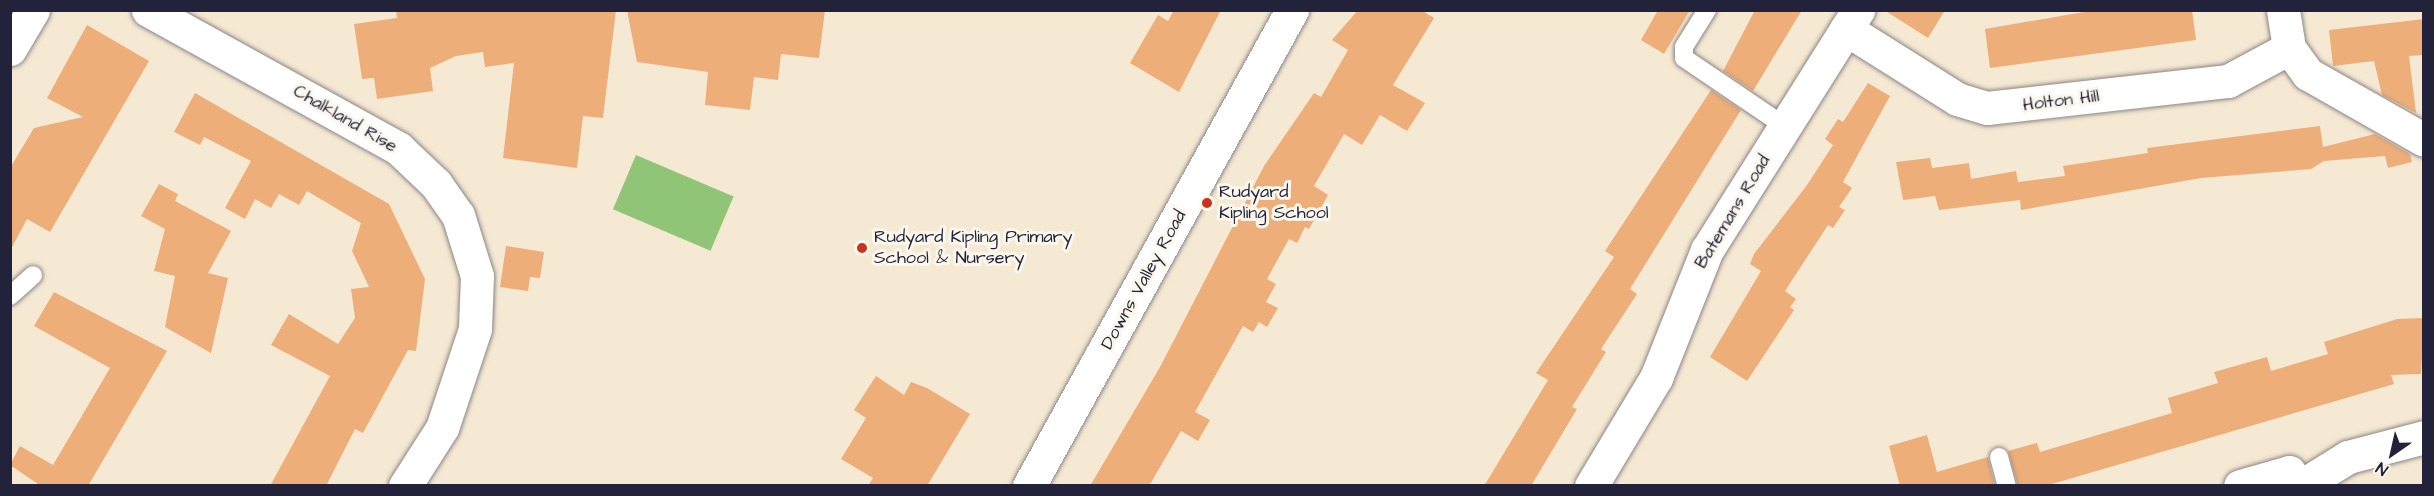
<!DOCTYPE html>
<html>
<head>
<meta charset="utf-8">
<style>
  body { margin:0 }
  #map { position:relative; width:2434px; height:496px; overflow:hidden; background:#f6e9d3; font-family:"Architects Daughter",sans-serif }
  div>[style] { position:absolute }
  .green>* { inset:0; background:#90c476; transform-origin:0 0 }
  .building>* { inset:0; background:#edae79 }
  .roads { filter:drop-shadow(0 0 2px #8c8687) drop-shadow(0 0 2px #8c8687) }
  .lane>* { height:18px; margin:-9px; padding:0 9px; transform-origin:9px; border-radius:9px; background:#fff }
  .street>* { height:33px; margin:-16.5px; padding:0 16.5px; transform-origin:16.5px; border-radius:16.5px; background:#fff }
  .dots>* { width:16px; height:16px; translate:-50% -50%; box-sizing:border-box; border:3px solid #fbf7ec; border-radius:50% }
  span { translate:-50% -50%; white-space:nowrap; text-align:center; line-height:1.15; -webkit-text-stroke:6px #fbf7ec; paint-order:stroke }
  .street-label { font-size:18px; color:#22223b }
  .poi-label { font-size:18px; color:#22223b }
  .left { translate:0 -50%; text-align:left }
  .frame { position:absolute; inset:0; border:12px solid #22223b; pointer-events:none }
  .north { position:absolute; left:2362px; top:424px; width:60px; height:60px; -webkit-text-stroke:4px #fbf7ec; paint-order:stroke; rotate:214deg; font-size:16px; font-weight:700; line-height:24px; text-align:center; color:#22223b }
  .north::after { content:''; display:block; margin:auto; width:21px; height:27px; background:#22223b; clip-path:polygon(50% 0,100% 100%,50% 72%,0 100%) }
</style>
</head>
<body>
<div id="map">
  <div class="green">
    <div style="left:636px;top:155px;width:106px;height:59px;rotate:23deg"></div>
  </div>
  <div class="building">
    <div style="clip-path:polygon(396px 10px,616px 10px,603px 118px,583px 116px,577px 168px,503px 158px,514px 63px,485px 67px,483px 52px,456px 56px,430px 68px,433px 91px,377px 99px,374px 78px,362px 79px,354px 24px,397px 18px)"></div>
    <div style="clip-path:polygon(627px 10px,825px 10px,819px 58px,781px 54px,778px 80px,754px 77px,750px 110px,705px 105px,708px 72px,637px 62px)"></div>
    <div style="clip-path:polygon(1174px 10px,1221px 10px,1179px 92px,1130px 63px,1158px 15px,1168px 21px)"></div>
    <div style="clip-path:polygon(1358px 10px,1421px 10px,1434px 18px,1393px 85px,1425px 103px,1407px 131px,1380px 115px,1362px 145px,1344px 134px,1314px 186px,1328px 195px,1309px 229px,1305px 227px,1297px 243px,1289px 239px,1267px 279px,1276px 284px,1266px 302px,1278px 308px,1267px 327px,1259px 322px,1253px 332px,1243px 326px,1195px 412px,1210px 420px,1198px 441px,1181px 431px,1149px 486px,1090px 486px,1160px 367px,1264px 166px,1314px 93px,1321px 97px,1348px 50px,1332px 40px)"></div>
    <div style="clip-path:polygon(1658px 10px,1690px 10px,1664px 54px,1641px 40px)"></div>
    <div style="clip-path:polygon(1755px 10px,1802px 10px,1753px 91px,1723px 71px)"></div>
    <div style="clip-path:polygon(1884px 10px,1945px 10px,1928px 38px)"></div>
    <div style="clip-path:polygon(2095px 10px,2192px 10px,2196px 40px,1990px 68px,1985px 29px)"></div>
    <div style="clip-path:polygon(2424px 19px,2424px 55px,2409px 56px,2416px 113px,2382px 95px,2374px 61px,2333px 66px,2329px 30px)"></div>
    <div style="clip-path:polygon(87px 25px,149px 61px,50px 232px,27px 219px,10px 251px,10px 168px,34px 128px,83px 117px,47px 98px)"></div>
    <div style="clip-path:polygon(1868px 83px,1890px 96px,1843px 182px,1852px 188px,1839px 207px,1845px 210px,1833px 228px,1828px 225px,1785px 291px,1796px 299px,1790px 307px,1794px 310px,1747px 381px,1710px 357px,1761px 271px,1750px 264px,1754px 254px,1807px 185px,1833px 145px,1825px 139px,1838px 119px,1843px 122px)"></div>
    <div style="clip-path:polygon(1711px 90px,1741px 110px,1630px 289px,1637px 294px,1601px 349px,1606px 352px,1572px 407px,1577px 409px,1531px 486px,1484px 486px,1548px 380px,1536px 373px,1614px 257px,1605px 251px)"></div>
    <div style="clip-path:polygon(195px 93px,389px 204px,425px 279px,416px 351px,408px 350px,363px 433px,355px 429px,326px 486px,270px 486px,330px 376px,271px 345px,289px 314px,338px 344px,355px 318px,351px 289px,369px 287px,352px 251px,361px 223px,307px 191px,299px 205px,279px 194px,271px 208px,255px 199px,245px 219px,225px 208px,251px 161px,204px 137px,200px 145px,174px 132px)"></div>
    <div style="clip-path:polygon(2320px 126px,2323px 147px,2375px 134px,2410px 154px,2412px 162px,2388px 168px,2385px 156px,2324px 161px,2311px 169px,2201px 178px,2021px 210px,2020px 200px,1939px 210px,1935px 196px,1903px 200px,1896px 162px,1930px 158px,1932px 168px,1969px 163px,1971px 179px,2016px 171px,2020px 194px,2018px 182px,2065px 176px,2063px 166px,2148px 153px,2147px 148px)"></div>
    <div style="clip-path:polygon(159px 184px,178px 194px,175px 201px,231px 231px,208px 273px,228px 278px,211px 353px,165px 327px,175px 276px,154px 271px,165px 229px,141px 216px)"></div>
    <div style="clip-path:polygon(506px 246px,544px 252px,540px 278px,530px 277px,528px 291px,500px 287px)"></div>
    <div style="clip-path:polygon(54px 292px,167px 351px,88px 486px,41px 486px,10px 465px,20px 446px,53px 465px,110px 368px,34px 326px)"></div>
    <div style="clip-path:polygon(2424px 318px,2421px 374px,2391px 375px,2394px 384px,2045px 486px,2018px 486px,2008px 451px,2037px 443px,2040px 452px,2172px 413px,2168px 398px,2218px 383px,2214px 372px,2267px 357px,2271px 371px,2328px 354px,2324px 342px,2397px 319px)"></div>
    <div style="clip-path:polygon(876px 376px,904px 395px,911px 382px,927px 388px,970px 414px,927px 486px,868px 486px,873px 478px,841px 459px,866px 418px,854px 410px)"></div>
    <div style="clip-path:polygon(1927px 435px,1937px 472px,1988px 457px,1995px 486px,1900px 486px,1889px 446px)"></div>
  </div>
  <div class="roads">
    <div class="lane">
      <div style="left:1707px;top:10px;width:44px;rotate:121.9deg"></div>
      <div style="left:1684px;top:47px;width:11px;rotate:90deg"></div>
      <div style="left:1684px;top:58px;width:123px;rotate:34.1deg"></div>
      <div style="left:10px;top:296px;width:31px;rotate:-42deg"></div>
      <div style="left:1999px;top:457px;width:30px;rotate:75deg"></div>
    </div>
    <div class="street">
      <div style="left:148px;top:10px;width:286px;rotate:28.9deg"></div>
      <div style="left:398px;top:148px;width:52px;rotate:43.5deg"></div>
      <div style="left:436px;top:184px;width:38px;rotate:55deg"></div>
      <div style="left:458px;top:215px;width:64px;rotate:72.7deg"></div>
      <div style="left:477px;top:276px;width:53px;rotate:92.2deg"></div>
      <div style="left:475px;top:329px;width:104px;rotate:108.4deg"></div>
      <div style="left:442px;top:428px;width:69px;rotate:122.5deg"></div>
      <div style="left:2283px;top:10px;width:38px;rotate:81deg"></div>
      <div style="left:2289px;top:48px;width:32px;rotate:54deg"></div>
      <div style="left:2308px;top:74px;width:133px;rotate:29.6deg"></div>
      <div style="left:1846px;top:29px;width:131px;rotate:32.2deg"></div>
      <div style="left:1957px;top:99px;width:31px;rotate:17deg"></div>
      <div style="left:1987px;top:108px;width:243px;rotate:-6.4deg"></div>
      <div style="left:2228px;top:81px;width:69px;rotate:-28.4deg"></div>
      <div style="left:10px;top:49px;width:45px;rotate:-59.5deg"></div>
      <div style="left:1029px;top:486px;width:544px;rotate:-61.08deg"></div>
      <div style="left:1591px;top:486px;width:126px;rotate:-59deg"></div>
      <div style="left:1656px;top:378px;width:138px;rotate:-68.3deg"></div>
      <div style="left:1707px;top:250px;width:284px;rotate:-57.8deg"></div>
      <div style="left:2240px;top:486px;width:51px;rotate:-15.9deg"></div>
      <div style="left:2289px;top:472px;width:17px;rotate:54deg"></div>
      <div style="left:2301px;top:486px;width:55px;rotate:-31.7deg"></div>
      <div style="left:2348px;top:457px;width:79px;rotate:-14.7deg"></div>
    </div>
  </div>
  <div class="dots">
    <div style="left:1207px;top:203px;background:#c8321e"></div>
    <div style="left:862px;top:248px;background:#c8321e"></div>
  </div>
  <div class="street-label">
    <span style="left:2061px;top:101px;rotate:-7deg">Holton Hill</span>
    <span style="left:345px;top:119px;rotate:30deg">Chalkland Rise</span>
    <span style="left:1733px;top:212px;rotate:-59deg">Batemans Road</span>
    <span style="left:1144px;top:280px;rotate:-61deg">Downs Valley Road</span>
  </div>
  <div class="poi-label">
    <span class="left" style="left:1219px;top:203px">Rudyard<br>Kipling School</span>
    <span class="left" style="left:874px;top:248px">Rudyard Kipling Primary<br>School &amp; Nursery</span>
  </div>
  <div class="frame"></div>
  <div class="north">N</div>
</div>
</body>
</html>
